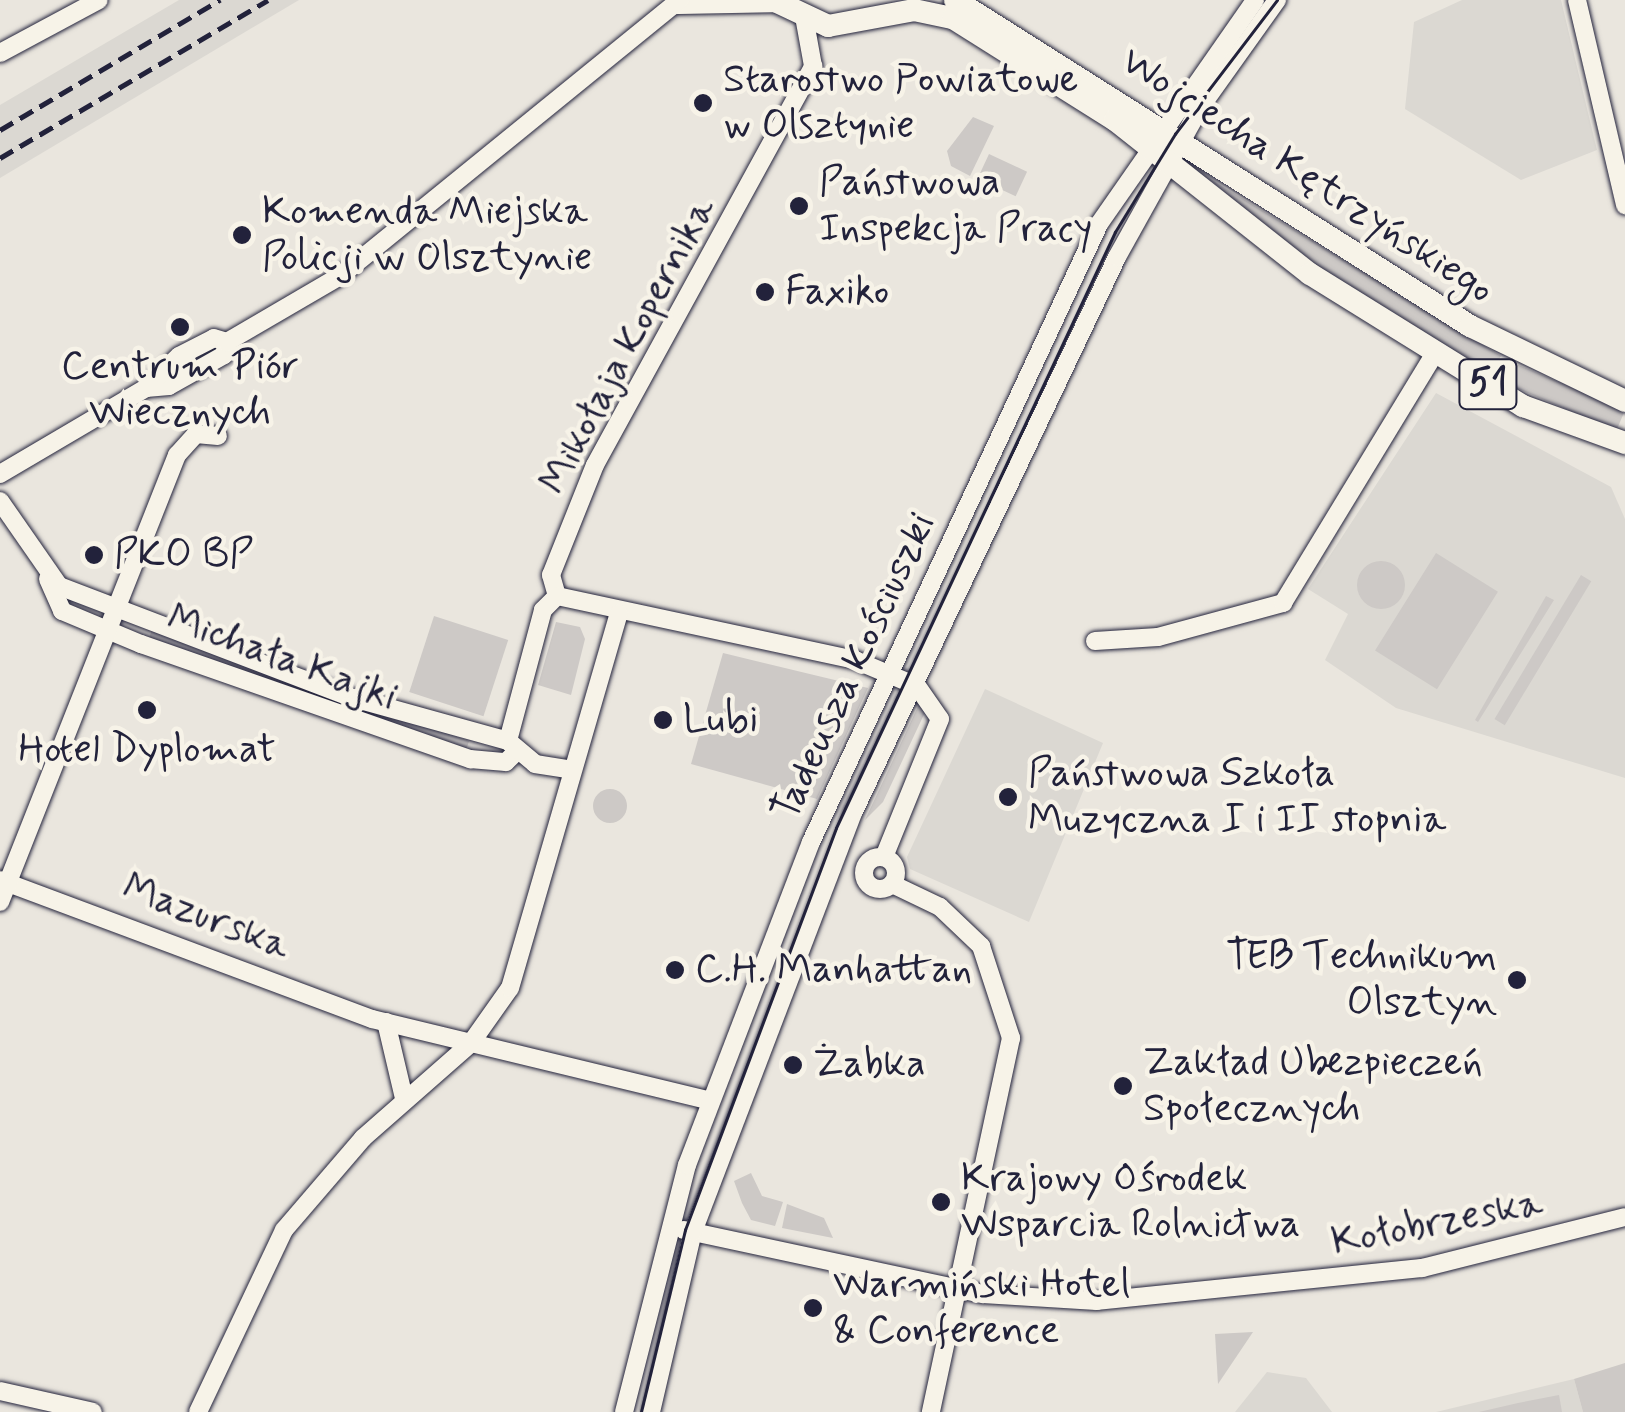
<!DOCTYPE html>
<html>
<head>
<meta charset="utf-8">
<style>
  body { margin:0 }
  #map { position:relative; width:1625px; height:1412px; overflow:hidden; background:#eae6de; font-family:Mynerve,sans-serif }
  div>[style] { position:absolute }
  .built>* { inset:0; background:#dbd8d2 }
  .green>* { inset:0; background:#cdc9c6; transform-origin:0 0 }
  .round { border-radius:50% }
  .roads { filter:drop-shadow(0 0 2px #22223b) drop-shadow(0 0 2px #22223b) }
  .minor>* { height:18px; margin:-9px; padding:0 9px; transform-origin:9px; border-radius:9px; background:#f7f3e8 }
  .minor>.ring { margin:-9px; padding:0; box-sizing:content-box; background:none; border:18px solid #f7f3e8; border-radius:50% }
  .major>* { height:22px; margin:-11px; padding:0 11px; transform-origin:11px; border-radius:11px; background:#f7f3e8 }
  .tram>* { height:2.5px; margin:-1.25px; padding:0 1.25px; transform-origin:1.25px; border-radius:1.25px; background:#22223b }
  .rail>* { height:5px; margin-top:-2.5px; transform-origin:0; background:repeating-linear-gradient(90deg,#22223b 0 15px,transparent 0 23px) }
  .dots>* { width:28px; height:28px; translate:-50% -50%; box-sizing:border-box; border:5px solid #f7f3e8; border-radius:50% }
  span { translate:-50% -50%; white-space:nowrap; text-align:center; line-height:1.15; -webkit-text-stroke:9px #f7f3e8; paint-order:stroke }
  .shield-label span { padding:2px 8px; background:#f7f3e8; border:2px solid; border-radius:8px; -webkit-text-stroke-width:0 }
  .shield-label { font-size:38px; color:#22223b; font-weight:700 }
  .poi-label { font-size:40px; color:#22223b }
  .left { translate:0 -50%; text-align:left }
  .right { translate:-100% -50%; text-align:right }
  .street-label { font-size:40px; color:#22223b }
</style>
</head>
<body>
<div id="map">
  <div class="built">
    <div style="clip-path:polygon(179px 0,299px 0,0 178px,0 105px)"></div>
    <div style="clip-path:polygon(1462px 0,1561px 0,1597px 150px,1521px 180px,1405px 109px,1414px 22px)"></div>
    <div style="clip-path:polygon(1436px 393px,1611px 487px,1625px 519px,1625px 778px,1396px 708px,1325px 660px,1348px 614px,1308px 589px)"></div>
    <div style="clip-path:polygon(985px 689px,1103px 743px,1029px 922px,910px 869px,907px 857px)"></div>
    <div style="clip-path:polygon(1267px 1372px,1306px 1378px,1332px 1412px,1235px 1412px)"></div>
    <div style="clip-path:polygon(1574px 1379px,1583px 1412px,1436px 1412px)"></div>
  </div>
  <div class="green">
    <div style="clip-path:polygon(973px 117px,994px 126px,970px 176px,951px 166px,947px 151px)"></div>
    <div style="left:989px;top:154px;width:42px;height:27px;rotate:25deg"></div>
    <div style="clip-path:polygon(1207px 177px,1501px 356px,1489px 376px,1291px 250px)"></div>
    <div style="left:1509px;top:361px;width:126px;height:22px;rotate:23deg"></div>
    <div style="left:1436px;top:553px;width:73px;height:115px;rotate:32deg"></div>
    <div class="round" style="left:1357px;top:561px;width:48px;height:48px"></div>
    <div style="left:1581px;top:575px;width:12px;height:168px;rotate:31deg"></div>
    <div style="clip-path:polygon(1546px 596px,1554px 600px,1478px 722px,1475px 720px)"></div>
    <div style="left:434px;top:616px;width:78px;height:80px;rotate:18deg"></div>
    <div style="clip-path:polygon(556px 622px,580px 627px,585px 639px,571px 695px,538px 685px)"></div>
    <div style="clip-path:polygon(153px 628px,469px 741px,466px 751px,148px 640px)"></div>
    <div style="clip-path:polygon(723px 653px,868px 688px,817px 799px,691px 764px)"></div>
    <div style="clip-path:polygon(921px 700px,927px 708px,883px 802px,865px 820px)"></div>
    <div class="round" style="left:593px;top:789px;width:34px;height:34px"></div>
    <div style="clip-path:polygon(751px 1173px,762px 1196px,783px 1202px,775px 1226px,751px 1220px,742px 1203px,734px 1181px)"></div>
    <div style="clip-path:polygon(787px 1204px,824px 1218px,833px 1238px,782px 1228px)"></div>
    <div style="clip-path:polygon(1253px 1332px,1218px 1384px,1215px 1334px)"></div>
    <div style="clip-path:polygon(1625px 1363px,1625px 1412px,1583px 1412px,1574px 1379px)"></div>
    <div style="clip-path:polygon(1559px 1395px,1562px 1412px,1479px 1412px,1518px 1403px)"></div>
  </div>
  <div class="roads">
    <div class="minor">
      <div style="left:1577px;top:0;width:211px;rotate:76.8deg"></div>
      <div style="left:675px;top:5px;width:101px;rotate:-1.1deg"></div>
      <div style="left:0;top:53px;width:112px;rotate:-28.2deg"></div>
      <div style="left:146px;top:388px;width:23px;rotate:-5deg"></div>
      <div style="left:169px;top:386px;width:63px;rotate:-29.4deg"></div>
      <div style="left:224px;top:355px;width:13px;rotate:-77deg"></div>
      <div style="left:0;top:474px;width:169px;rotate:-30.5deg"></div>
      <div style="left:146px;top:388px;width:46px;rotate:-44.1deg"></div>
      <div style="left:179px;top:356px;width:39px;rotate:-27deg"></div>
      <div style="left:214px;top:338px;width:14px;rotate:17deg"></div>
      <div style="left:227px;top:342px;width:131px;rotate:-30.3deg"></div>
      <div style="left:340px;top:276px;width:438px;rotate:-39.1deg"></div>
      <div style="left:0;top:501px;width:103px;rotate:55.2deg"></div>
      <div style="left:59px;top:586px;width:315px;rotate:20.9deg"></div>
      <div style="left:353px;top:698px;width:161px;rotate:15.5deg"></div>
      <div style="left:48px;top:579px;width:35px;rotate:66deg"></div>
      <div style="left:62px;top:611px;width:86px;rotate:22.7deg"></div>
      <div style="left:141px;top:644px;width:349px;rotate:19.3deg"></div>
      <div style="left:470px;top:759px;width:36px;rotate:5deg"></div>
      <div style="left:506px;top:762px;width:13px;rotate:-45deg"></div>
      <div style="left:557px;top:596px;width:22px;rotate:-106deg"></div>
      <div style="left:551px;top:575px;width:118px;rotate:-68.2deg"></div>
      <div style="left:595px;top:465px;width:455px;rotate:-61.3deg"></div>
      <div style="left:813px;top:66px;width:45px;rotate:-100.3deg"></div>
      <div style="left:557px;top:596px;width:305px;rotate:12.1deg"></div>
      <div style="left:855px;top:660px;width:67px;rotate:22.8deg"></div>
      <div style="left:917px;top:686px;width:40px;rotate:55.1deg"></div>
      <div style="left:940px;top:719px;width:149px;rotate:112.1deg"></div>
      <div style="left:557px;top:596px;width:20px;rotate:135deg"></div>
      <div style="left:543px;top:610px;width:136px;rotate:105deg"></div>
      <div style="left:508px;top:741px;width:35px;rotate:40deg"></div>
      <div style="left:535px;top:764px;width:38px;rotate:9deg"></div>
      <div style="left:1095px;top:641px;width:63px;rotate:-3.6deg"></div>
      <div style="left:1158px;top:637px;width:130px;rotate:-15.2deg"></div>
      <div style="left:1283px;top:603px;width:293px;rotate:-58.7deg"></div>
      <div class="ring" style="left:864px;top:857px;width:14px;height:14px"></div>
      <div style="left:0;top:880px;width:397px;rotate:20.5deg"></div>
      <div style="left:372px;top:1019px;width:348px;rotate:13.6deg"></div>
      <div style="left:892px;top:884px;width:53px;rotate:25.6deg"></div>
      <div style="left:940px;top:907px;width:57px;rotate:43.6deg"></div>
      <div style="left:981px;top:946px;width:97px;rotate:71.9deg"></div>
      <div style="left:1011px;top:1038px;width:382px;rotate:102.1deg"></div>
      <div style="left:0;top:902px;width:481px;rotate:-68.4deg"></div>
      <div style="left:177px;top:455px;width:28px;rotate:-48deg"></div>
      <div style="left:196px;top:434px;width:22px;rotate:5deg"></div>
      <div style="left:386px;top:1022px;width:78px;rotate:76.7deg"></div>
      <div style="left:684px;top:1230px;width:306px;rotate:12.1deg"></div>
      <div style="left:983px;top:1294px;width:114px;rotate:3.5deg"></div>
      <div style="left:1097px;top:1301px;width:327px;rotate:-5.8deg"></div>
      <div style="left:1422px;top:1268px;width:209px;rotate:-14.1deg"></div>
      <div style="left:0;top:1391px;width:95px;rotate:12.7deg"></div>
      <div style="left:198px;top:1412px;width:201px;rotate:-64.7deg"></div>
      <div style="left:284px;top:1230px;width:121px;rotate:-49.3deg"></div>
      <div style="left:363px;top:1138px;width:144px;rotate:-41.3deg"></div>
      <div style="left:471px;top:1043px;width:67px;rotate:-54.7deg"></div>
      <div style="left:510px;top:988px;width:390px;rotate:-73.8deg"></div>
      <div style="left:624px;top:1412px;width:255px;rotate:-75.7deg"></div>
      <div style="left:687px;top:1165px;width:346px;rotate:-69deg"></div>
      <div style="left:811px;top:842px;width:682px;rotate:-65.01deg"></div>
      <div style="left:1099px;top:224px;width:273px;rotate:-55.1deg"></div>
      <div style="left:651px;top:1412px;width:185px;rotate:-76.9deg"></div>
      <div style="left:693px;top:1232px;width:451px;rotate:-69.1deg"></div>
      <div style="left:854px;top:811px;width:613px;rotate:-64.6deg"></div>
      <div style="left:1117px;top:257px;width:171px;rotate:-60.9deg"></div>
      <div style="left:1200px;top:108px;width:133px;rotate:-54.5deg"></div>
    </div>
    <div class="major">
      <div style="left:773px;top:0;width:61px;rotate:25.3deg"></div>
      <div style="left:828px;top:26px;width:87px;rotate:-10.5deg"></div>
      <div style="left:914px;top:10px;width:40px;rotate:12deg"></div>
      <div style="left:953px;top:18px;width:191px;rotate:32.2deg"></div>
      <div style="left:1115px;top:120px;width:248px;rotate:38.3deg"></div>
      <div style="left:1310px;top:274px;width:251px;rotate:31.8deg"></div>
      <div style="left:1523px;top:406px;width:109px;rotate:19.9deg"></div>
      <div style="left:955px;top:0;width:610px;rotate:32.33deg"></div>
      <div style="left:1470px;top:326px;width:172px;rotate:25.8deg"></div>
    </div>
  </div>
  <div class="tram">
    <div style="left:641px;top:1412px;width:187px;rotate:-76.4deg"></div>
    <div style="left:685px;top:1230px;width:429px;rotate:-69.4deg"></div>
    <div style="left:836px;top:828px;width:658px;rotate:-64.91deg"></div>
    <div style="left:1115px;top:232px;width:115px;rotate:-58.5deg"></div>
    <div style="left:1175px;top:134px;width:168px;rotate:-52.7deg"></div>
  </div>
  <div class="rail">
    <div style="left:0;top:130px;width:256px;rotate:-30.6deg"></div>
    <div style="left:0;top:158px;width:311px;rotate:-30.5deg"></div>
  </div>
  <div class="dots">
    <div style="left:703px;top:103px;background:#22223b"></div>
    <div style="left:799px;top:206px;background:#22223b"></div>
    <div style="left:242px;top:235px;background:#22223b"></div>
    <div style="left:765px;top:292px;background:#22223b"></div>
    <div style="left:180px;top:327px;background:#22223b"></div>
    <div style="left:94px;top:555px;background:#22223b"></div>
    <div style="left:147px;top:710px;background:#22223b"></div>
    <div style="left:663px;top:720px;background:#22223b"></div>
    <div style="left:1008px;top:797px;background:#22223b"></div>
    <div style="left:675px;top:970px;background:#22223b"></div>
    <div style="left:1517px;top:980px;background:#22223b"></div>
    <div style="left:793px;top:1065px;background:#22223b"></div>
    <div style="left:1123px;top:1086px;background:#22223b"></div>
    <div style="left:941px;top:1202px;background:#22223b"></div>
    <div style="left:813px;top:1308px;background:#22223b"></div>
  </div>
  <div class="shield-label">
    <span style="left:1488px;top:384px">51</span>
  </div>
  <div class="poi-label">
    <span class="left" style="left:723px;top:103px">Starostwo Powiatowe<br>w Olsztynie</span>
    <span class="left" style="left:819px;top:206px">Państwowa<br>Inspekcja Pracy</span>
    <span class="left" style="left:262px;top:235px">Komenda Miejska<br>Policji w Olsztynie</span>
    <span class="left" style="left:785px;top:292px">Faxiko</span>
    <span style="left:180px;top:390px">Centrum Piór<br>Wiecznych</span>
    <span class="left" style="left:114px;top:555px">PKO BP</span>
    <span class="left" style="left:683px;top:720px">Lubi</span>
    <span style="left:147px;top:750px">Hotel Dyplomat</span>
    <span class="left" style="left:1028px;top:797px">Państwowa Szkoła<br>Muzyczna I i II stopnia</span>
    <span class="right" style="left:1497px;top:980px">TEB Technikum<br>Olsztyn</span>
    <span class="left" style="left:695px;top:970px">C.H. Manhattan</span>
    <span class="left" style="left:1143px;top:1086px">Zakład Ubezpieczeń<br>Społecznych</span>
    <span class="left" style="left:813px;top:1065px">Żabka</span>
    <span class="left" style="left:961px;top:1202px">Krajowy Ośrodek<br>Wsparcia Rolnictwa</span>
    <span class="left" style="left:833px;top:1308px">Warmiński Hotel<br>&amp; Conference</span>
  </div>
  <div class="street-label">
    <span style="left:1307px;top:176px;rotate:33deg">Wojciecha Kętrzyńskiego</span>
    <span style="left:628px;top:346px;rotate:-62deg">Mikołaja Kopernika</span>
    <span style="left:282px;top:658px;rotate:20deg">Michała Kajki</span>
    <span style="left:854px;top:667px;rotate:-65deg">Tadeusza Kościuszki</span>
    <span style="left:206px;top:917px;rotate:21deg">Mazurska</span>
    <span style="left:1437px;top:1223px;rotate:-11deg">Kołobrzeska</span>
  </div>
</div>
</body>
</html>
